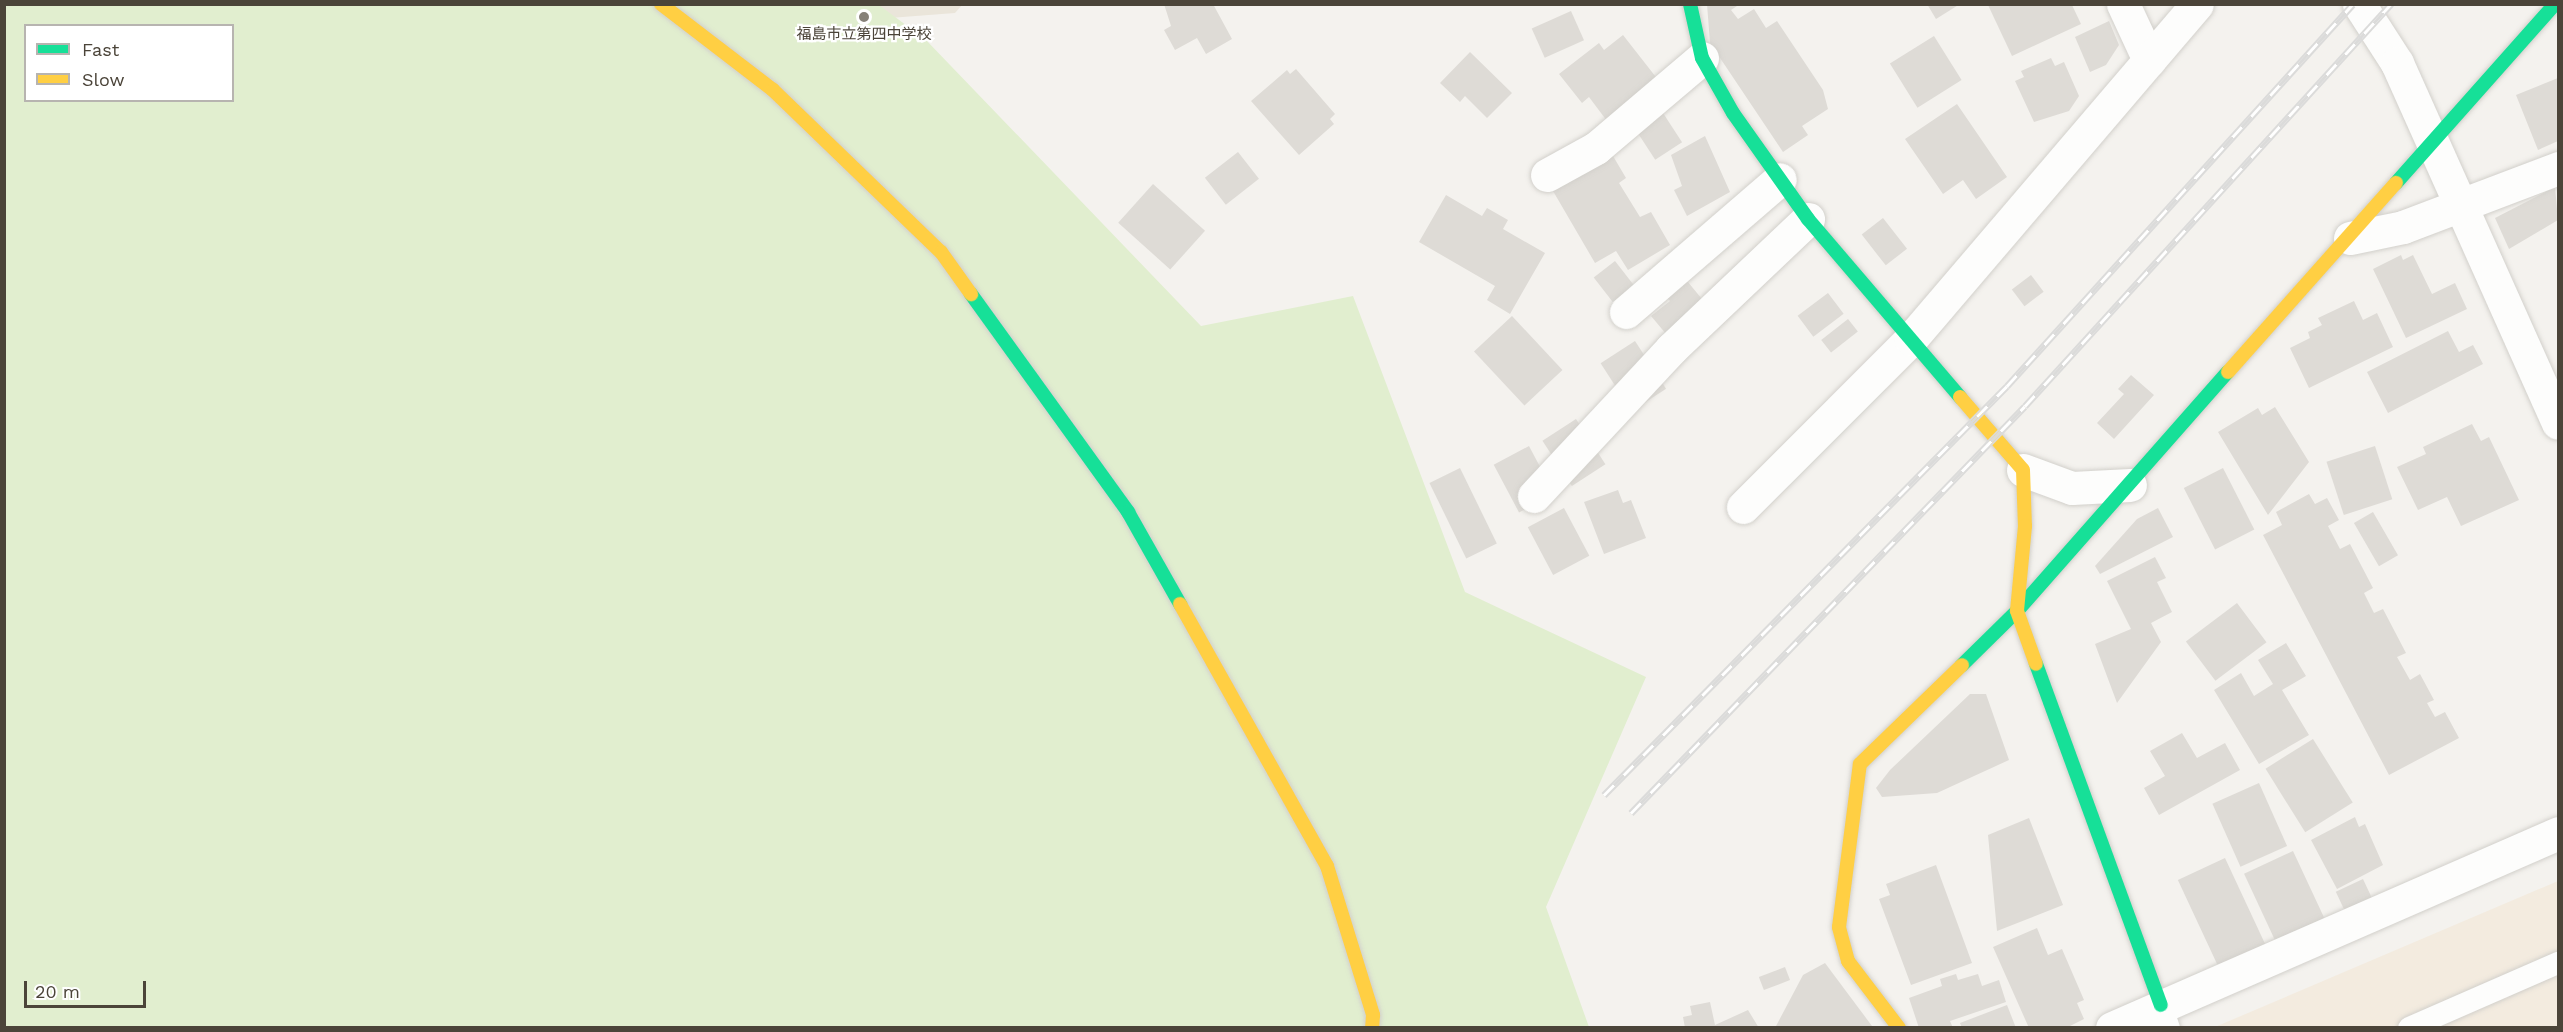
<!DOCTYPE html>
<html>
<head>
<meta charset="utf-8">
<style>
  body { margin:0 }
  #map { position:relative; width:2563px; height:1032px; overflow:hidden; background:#f4f2ee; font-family:"Work Sans","Noto Sans JP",sans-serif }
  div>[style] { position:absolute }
  .commercial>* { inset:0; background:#f3ebdf }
  .education>* { inset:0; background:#eae5da }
  .green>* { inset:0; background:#e1eecf }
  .building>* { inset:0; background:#dedbd6; transform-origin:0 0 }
  .roads { filter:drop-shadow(0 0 2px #d2d0cb) drop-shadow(0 0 2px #d2d0cb) }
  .lane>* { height:22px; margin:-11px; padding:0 11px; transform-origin:11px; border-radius:11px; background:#fdfdfc }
  .street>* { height:33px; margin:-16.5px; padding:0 16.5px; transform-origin:16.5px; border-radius:16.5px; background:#fdfdfc }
  .fast>* { height:14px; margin:-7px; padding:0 7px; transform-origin:7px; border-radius:7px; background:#16e098 }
  .slow>* { height:14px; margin:-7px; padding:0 7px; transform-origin:7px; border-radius:7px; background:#ffcf43 }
  .rail>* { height:7px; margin-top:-3.5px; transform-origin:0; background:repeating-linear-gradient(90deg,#fff 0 14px,#dbdbda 0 28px); box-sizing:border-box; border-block:2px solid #dbdbda }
  .dots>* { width:16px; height:16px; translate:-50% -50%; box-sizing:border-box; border:3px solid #fff; border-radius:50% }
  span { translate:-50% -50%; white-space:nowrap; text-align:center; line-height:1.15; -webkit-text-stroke:4.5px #fff; paint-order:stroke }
  .poi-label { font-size:15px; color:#4b4439 }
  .frame { position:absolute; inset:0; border:6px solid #4b4439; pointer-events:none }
  .legend { position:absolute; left:24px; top:24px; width:210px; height:78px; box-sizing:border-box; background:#fff; border:2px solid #b7b4b0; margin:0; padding:8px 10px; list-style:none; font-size:18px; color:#4b4439 }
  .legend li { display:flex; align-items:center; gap:12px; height:30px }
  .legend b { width:30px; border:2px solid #b7b4b0 }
  .scale { position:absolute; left:24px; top:981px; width:122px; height:27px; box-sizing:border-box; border:3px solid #4b4439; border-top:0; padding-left:8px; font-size:18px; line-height:21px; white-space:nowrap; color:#4b4439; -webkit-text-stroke:4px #fff; paint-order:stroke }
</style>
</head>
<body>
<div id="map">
  <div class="commercial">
    <div style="clip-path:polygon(2558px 881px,2558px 1027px,2215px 1027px)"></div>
  </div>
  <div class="education">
    <div style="clip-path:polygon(813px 5px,962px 5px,955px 13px,837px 22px)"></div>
  </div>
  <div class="green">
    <div style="clip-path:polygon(evenodd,5px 5px,879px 5px,926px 40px,1201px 326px,1353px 296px,1465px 592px,1646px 677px,1546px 907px,1589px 1027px,5px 1028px,5px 5px,26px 26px,232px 26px,232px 100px,26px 100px,26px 26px)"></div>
  </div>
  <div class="building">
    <div style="clip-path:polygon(1164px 4px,1213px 4px,1232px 39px,1206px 54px,1197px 38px,1175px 50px,1164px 30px,1171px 26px)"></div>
    <div style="clip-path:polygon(1707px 4px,1740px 4px,1731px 10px,1738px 19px,1754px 9px,1766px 28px,1777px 21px,1823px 90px,1828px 109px,1802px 126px,1808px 135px,1783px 152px,1710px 43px)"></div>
    <div style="clip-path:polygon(1927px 4px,1960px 4px,1936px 19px)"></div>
    <div style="clip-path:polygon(1988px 5px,2072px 5px,2081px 24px,2012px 56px)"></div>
    <div style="left:1571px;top:11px;width:32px;height:43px;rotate:66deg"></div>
    <div style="clip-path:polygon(2109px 21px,2119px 45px,2106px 65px,2090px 72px,2075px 37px)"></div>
    <div style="clip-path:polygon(1623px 35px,1659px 81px,1607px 121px,1589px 97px,1582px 103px,1559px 74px,1599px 43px,1604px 50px)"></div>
    <div style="left:1934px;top:36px;width:52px;height:52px;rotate:58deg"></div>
    <div style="clip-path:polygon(1470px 52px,1512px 93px,1487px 118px,1465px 96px,1460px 102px,1440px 83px)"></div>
    <div style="clip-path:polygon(2051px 58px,2055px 66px,2064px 62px,2079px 96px,2069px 111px,2034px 122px,2015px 81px,2024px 77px,2021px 71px)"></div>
    <div style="clip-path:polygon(1296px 69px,1335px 114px,1330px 119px,1334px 124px,1299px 155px,1251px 101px,1287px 70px,1290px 74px)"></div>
    <div style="clip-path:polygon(2558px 78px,2558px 141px,2538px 150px,2516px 95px)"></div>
    <div style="clip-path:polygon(1957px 104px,2007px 177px,1976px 199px,1963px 180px,1943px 194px,1905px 139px)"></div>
    <div style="left:1663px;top:113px;width:35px;height:32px;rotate:57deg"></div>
    <div style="clip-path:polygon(1705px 136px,1730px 192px,1687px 216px,1674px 190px,1682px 186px,1671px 155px)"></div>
    <div style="left:1238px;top:152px;width:34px;height:42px;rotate:52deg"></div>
    <div style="clip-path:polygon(1613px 156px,1626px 178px,1619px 183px,1640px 217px,1651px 212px,1670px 245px,1628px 270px,1616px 251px,1595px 263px,1553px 191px)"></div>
    <div style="left:1153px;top:184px;width:70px;height:52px;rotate:42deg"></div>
    <div style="clip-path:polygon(2555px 187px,2558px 220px,2509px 249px,2495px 218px)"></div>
    <div style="clip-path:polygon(1446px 195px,1482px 216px,1487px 208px,1508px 220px,1503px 229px,1545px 253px,1510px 314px,1487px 300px,1495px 286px,1419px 242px)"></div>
    <div style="left:1883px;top:218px;width:39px;height:27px;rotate:52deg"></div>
    <div style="clip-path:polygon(2401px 255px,2403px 260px,2413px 255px,2432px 294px,2455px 283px,2467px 309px,2406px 338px,2373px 269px)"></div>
    <div style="left:1615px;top:261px;width:31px;height:27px;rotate:52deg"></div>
    <div style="left:2031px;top:275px;width:21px;height:24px;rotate:53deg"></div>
    <div style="clip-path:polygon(1683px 276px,1711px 310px,1672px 341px,1651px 316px,1670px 301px,1663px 293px)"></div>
    <div style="left:1828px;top:293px;width:26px;height:38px;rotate:53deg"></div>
    <div style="clip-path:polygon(2354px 301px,2363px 320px,2377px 313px,2393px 347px,2309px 388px,2290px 348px,2310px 338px,2308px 332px,2322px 325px,2318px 318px)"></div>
    <div style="left:1512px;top:316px;width:74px;height:52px;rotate:47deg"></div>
    <div style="left:1848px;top:319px;width:16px;height:34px;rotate:52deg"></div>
    <div style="clip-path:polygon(2448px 331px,2459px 352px,2473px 345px,2483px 364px,2388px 413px,2367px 372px)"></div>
    <div style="left:1635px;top:341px;width:57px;height:41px;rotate:57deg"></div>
    <div style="clip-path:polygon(2131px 375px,2154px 395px,2114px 439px,2097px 423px,2124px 394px,2118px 389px)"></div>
    <div style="clip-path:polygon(2275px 407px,2309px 462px,2268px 515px,2218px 432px,2258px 408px,2262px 415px)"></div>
    <div style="left:1576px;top:419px;width:54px;height:40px;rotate:57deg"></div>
    <div style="clip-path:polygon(2472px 424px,2481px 441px,2489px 437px,2519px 500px,2461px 526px,2447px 497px,2418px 510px,2397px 467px,2426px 454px,2423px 447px)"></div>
    <div style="left:1529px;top:446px;width:54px;height:40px;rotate:62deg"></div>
    <div style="left:2375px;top:446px;width:56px;height:51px;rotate:72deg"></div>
    <div style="left:1460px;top:468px;width:84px;height:34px;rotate:64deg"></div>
    <div style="left:2223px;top:468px;width:69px;height:44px;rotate:63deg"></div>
    <div style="clip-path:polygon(1618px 490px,1623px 503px,1631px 500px,1646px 538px,1604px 554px,1584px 502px)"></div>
    <div style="clip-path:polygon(2309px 494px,2315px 504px,2327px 498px,2339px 520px,2328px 526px,2340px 549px,2350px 544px,2373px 588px,2364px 593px,2374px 613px,2383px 609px,2406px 653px,2397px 657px,2410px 680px,2420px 674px,2434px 700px,2427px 703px,2435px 717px,2445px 712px,2459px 738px,2389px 775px,2263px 535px,2282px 525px,2276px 512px)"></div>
    <div style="left:1564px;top:508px;width:54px;height:41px;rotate:62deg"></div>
    <div style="clip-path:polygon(2158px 508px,2173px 537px,2100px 574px,2095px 566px,2137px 519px)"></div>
    <div style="left:2373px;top:512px;width:50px;height:22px;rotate:60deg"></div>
    <div style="clip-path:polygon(2155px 557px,2166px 578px,2157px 582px,2172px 612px,2151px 623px,2161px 642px,2117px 703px,2095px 644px,2131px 629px,2107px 581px)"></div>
    <div style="left:2237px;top:603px;width:49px;height:64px;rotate:53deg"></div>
    <div style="clip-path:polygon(2286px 643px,2306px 676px,2282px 690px,2309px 735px,2259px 764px,2214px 690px,2241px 673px,2254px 696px,2273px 684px,2258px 660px)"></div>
    <div style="clip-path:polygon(1970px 694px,1986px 694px,2009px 760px,1937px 793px,1882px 797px,1876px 788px,1890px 770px)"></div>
    <div style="clip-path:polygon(2182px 733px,2197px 758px,2225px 743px,2240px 770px,2159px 815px,2144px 788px,2165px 776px,2150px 751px)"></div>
    <div style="left:2313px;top:739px;width:75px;height:56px;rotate:58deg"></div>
    <div style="left:2259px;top:783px;width:69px;height:51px;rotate:66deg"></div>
    <div style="clip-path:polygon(2355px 817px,2359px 827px,2365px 824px,2383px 865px,2337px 889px,2311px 840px)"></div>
    <div style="clip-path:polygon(2029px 818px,2063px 905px,1997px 931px,1988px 835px)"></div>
    <div style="left:2293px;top:851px;width:74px;height:54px;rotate:65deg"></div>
    <div style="left:2225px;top:858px;width:98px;height:52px;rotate:65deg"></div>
    <div style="clip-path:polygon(1936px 865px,1972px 963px,1911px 985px,1879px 899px,1890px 895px,1886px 884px)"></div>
    <div style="left:2363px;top:879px;width:23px;height:30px;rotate:65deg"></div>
    <div style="clip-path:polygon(2037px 928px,2048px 955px,2062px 949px,2084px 1000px,2077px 1003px,2084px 1019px,2066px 1028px,2029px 1028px,1993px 947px)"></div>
    <div style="clip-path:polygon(1825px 963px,1872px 1026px,1775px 1028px,1803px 975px)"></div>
    <div style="left:1785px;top:967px;width:14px;height:28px;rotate:69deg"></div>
    <div style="clip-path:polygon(1956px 974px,1958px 980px,1978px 974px,1982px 986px,1999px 980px,2006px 1002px,1950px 1021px,1953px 1028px,1919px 1028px,1909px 998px,1942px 986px,1940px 979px)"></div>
    <div style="clip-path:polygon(1710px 1002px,1715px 1025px,1748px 1010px,1759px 1028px,1685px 1028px,1683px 1017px,1692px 1015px,1690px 1006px)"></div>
    <div style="clip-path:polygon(2007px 1005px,2016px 1028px,1962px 1028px,1960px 1023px)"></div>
  </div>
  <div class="roads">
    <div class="lane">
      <div style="left:2161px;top:1005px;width:24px;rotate:71deg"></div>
      <div style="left:2409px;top:1028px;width:163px;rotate:-23.6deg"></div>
    </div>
    <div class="street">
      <div style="left:2123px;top:4px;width:62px;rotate:65.1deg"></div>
      <div style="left:2359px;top:4px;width:70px;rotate:57.2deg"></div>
      <div style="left:2397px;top:63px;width:394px;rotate:65.9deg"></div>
      <div style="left:1547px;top:175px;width:56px;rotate:-28.9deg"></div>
      <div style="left:1596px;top:148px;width:139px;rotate:-40.3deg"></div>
      <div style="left:2350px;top:238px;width:54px;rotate:-11.7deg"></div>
      <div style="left:2403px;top:227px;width:166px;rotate:-20.8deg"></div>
      <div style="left:1626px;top:312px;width:203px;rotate:-40.8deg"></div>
      <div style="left:2023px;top:470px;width:52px;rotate:20.2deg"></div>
      <div style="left:2072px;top:488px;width:58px;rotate:-3deg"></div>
      <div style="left:1534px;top:496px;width:201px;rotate:-47deg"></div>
      <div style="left:1671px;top:349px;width:189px;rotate:-43.5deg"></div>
      <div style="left:1743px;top:507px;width:238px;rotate:-45deg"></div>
      <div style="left:1911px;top:339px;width:440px;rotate:-49.5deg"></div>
      <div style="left:2112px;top:1028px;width:487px;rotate:-23.6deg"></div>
    </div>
    <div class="fast">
      <div style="left:1690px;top:4px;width:55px;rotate:77.5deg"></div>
      <div style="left:1702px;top:58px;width:63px;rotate:60.6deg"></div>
      <div style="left:1733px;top:113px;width:130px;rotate:54.7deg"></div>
      <div style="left:1808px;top:219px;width:234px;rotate:49.5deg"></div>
      <div style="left:2396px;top:183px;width:239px;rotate:-48.4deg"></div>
      <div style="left:971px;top:294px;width:269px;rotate:54.2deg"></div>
      <div style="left:1128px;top:512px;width:106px;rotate:60.5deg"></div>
      <div style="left:2036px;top:664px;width:363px;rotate:69.9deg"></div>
      <div style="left:1962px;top:665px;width:77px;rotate:-44.5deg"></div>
      <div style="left:2017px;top:611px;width:319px;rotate:-48.6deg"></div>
    </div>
    <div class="slow">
      <div style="left:661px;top:4px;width:141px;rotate:37.5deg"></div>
      <div style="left:773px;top:90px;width:233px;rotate:44deg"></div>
      <div style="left:941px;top:252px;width:52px;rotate:54.5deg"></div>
      <div style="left:2228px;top:372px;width:253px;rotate:-48.4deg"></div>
      <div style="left:1960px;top:397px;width:96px;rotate:49.2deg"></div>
      <div style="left:2023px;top:470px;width:56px;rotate:88deg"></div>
      <div style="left:2025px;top:526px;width:85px;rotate:95.4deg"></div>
      <div style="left:2017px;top:611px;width:56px;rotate:70.3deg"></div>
      <div style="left:1180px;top:604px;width:300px;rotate:60.7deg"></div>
      <div style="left:1327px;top:866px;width:156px;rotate:72.8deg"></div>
      <div style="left:1373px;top:1015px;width:13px;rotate:94deg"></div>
      <div style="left:1899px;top:1028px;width:84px;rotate:-127.3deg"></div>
      <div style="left:1848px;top:961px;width:35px;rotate:-105deg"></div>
      <div style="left:1839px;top:927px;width:164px;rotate:-82.7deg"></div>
      <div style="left:1860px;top:764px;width:142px;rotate:-44.1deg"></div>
    </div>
  </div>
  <div class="rail">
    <div style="left:1604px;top:795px;width:574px;rotate:-45.42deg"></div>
    <div style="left:2007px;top:386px;width:515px;rotate:-47.83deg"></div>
    <div style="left:1631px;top:813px;width:566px;rotate:-45.93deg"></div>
    <div style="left:2025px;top:406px;width:544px;rotate:-47.68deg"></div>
  </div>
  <div class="dots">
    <div style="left:864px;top:17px;background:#868178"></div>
  </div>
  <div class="poi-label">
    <span style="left:864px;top:35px">福島市立第四中学校</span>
  </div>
  <div class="frame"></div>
  <ul class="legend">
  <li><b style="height:8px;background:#16e098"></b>Fast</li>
  <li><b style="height:8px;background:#ffcf43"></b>Slow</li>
  </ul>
  <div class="scale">20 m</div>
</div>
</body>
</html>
